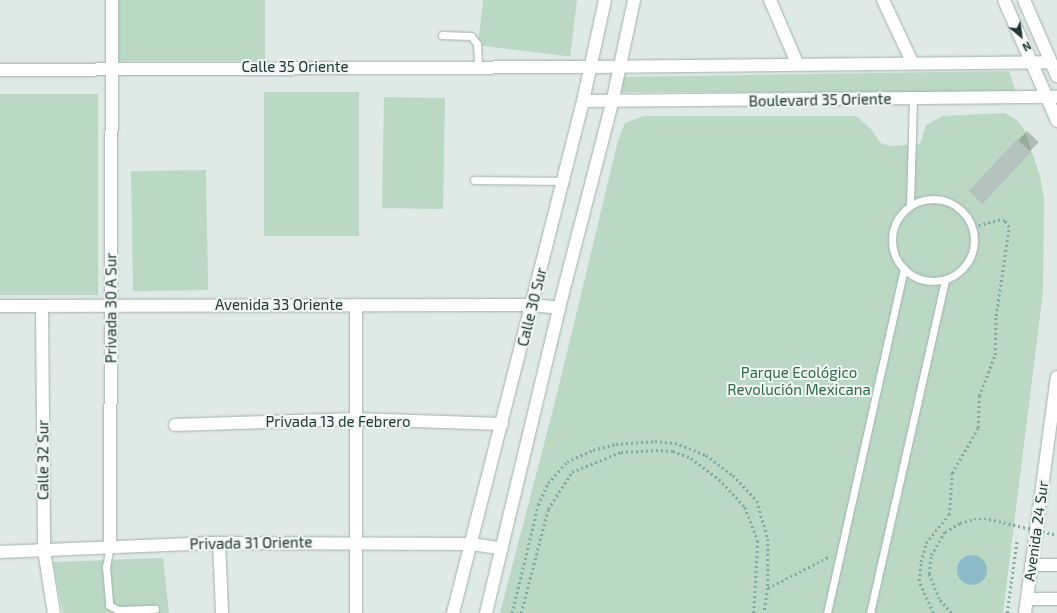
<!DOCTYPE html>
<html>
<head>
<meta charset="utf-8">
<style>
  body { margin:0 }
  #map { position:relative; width:1057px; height:613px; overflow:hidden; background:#dfe9e5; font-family:"Exo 2",sans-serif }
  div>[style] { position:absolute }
  .green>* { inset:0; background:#bad8c4; transform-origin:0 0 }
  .water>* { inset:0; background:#8cbcca }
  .round { border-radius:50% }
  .shadow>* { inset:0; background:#0003; transform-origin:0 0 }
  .building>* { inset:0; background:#b5c3be; transform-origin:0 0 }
  .path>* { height:2.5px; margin-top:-1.25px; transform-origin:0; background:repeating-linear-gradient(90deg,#82aaa0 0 2px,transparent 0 5px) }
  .roads { filter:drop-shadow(0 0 1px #a3b0ac) drop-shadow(0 0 1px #a3b0ac) }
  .lane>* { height:7px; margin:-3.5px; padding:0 3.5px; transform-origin:3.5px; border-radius:3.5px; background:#fff }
  .lane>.ring { margin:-3.5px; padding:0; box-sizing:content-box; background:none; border:7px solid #fff; border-radius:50% }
  .street>* { height:12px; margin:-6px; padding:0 6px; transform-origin:6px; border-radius:6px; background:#fff }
  .secondary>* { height:12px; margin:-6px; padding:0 6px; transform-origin:6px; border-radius:6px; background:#fff }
  .path-bridge>* { height:2.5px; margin-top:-1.25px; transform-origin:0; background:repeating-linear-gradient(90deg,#82aaa0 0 2px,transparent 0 5px) }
  span { translate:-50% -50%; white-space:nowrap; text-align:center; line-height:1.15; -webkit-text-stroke:4px #eff6f3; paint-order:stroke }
  .street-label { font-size:15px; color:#223733 }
  .park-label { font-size:15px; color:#306a4a }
  .north { position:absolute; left:1001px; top:16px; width:40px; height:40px; -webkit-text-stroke:3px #eff6f3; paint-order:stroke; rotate:151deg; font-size:11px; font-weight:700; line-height:16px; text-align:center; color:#223733 }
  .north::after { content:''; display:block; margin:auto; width:14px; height:18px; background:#223733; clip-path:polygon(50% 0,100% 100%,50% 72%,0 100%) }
</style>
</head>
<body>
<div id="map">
  <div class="green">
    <div style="left:118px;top:0;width:147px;height:61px"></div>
    <div style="left:577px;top:0;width:57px;height:93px;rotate:97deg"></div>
    <div style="clip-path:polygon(1009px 71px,1016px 93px,621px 92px,620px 77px)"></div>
    <div style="left:359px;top:92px;width:144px;height:95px;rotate:90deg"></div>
    <div style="left:0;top:94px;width:98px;height:201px"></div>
    <div style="left:445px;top:98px;width:111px;height:61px;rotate:91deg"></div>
    <div style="clip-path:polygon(1005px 113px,1017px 120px,1024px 129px,1040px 176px,1044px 199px,1043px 292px,1003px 613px,500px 613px,556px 398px,618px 141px,625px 123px,644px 116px,856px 116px,870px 128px,881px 143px,890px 146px,920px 144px,926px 125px,943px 116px)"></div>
    <div style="left:206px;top:170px;width:120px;height:75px;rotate:89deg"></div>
    <div style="clip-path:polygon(163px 558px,169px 613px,63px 613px,53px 562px)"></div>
  </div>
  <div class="water">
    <div class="round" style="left:957px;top:555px;width:30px;height:30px"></div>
  </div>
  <div class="shadow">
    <div style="left:1027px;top:131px;width:16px;height:82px;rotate:43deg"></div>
  </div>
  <div class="building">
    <div style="left:1017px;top:139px;width:19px;height:71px;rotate:43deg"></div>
  </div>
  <div class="path">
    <div style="left:768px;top:588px;width:70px;rotate:-27.3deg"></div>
    <div style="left:512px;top:613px;width:111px;rotate:-76.5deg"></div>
    <div style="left:538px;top:505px;width:24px;rotate:-66deg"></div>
    <div style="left:548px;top:483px;width:28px;rotate:-48deg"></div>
    <div style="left:567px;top:462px;width:29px;rotate:-25deg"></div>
    <div style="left:593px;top:450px;width:24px;rotate:-15deg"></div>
    <div style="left:616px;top:444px;width:39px;rotate:-4deg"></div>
    <div style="left:655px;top:441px;width:20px;rotate:6deg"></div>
    <div style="left:675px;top:443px;width:33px;rotate:21deg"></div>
    <div style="left:706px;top:455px;width:34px;rotate:37deg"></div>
    <div style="left:733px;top:475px;width:35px;rotate:47deg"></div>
    <div style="left:757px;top:501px;width:40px;rotate:74deg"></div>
    <div style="left:768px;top:539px;width:49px;rotate:90deg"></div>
    <div style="left:768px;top:588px;width:25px;rotate:99deg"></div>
    <div style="left:521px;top:613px;width:107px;rotate:-75.4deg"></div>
    <div style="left:548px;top:509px;width:44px;rotate:-57deg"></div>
    <div style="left:572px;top:472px;width:53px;rotate:-22.2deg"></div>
    <div style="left:621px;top:452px;width:35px;rotate:-3deg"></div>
    <div style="left:656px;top:450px;width:17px;rotate:3deg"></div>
    <div style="left:673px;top:451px;width:19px;rotate:21deg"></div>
    <div style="left:691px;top:458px;width:35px;rotate:37deg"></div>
    <div style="left:719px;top:479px;width:38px;rotate:47deg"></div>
    <div style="left:745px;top:507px;width:36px;rotate:69deg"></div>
    <div style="left:758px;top:541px;width:72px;rotate:93.2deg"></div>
    <div style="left:933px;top:613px;width:35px;rotate:-114deg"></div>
    <div style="left:919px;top:581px;width:19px;rotate:-84deg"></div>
    <div style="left:921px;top:562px;width:20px;rotate:-75deg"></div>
    <div style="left:926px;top:543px;width:36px;rotate:-51deg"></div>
    <div style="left:949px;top:515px;width:42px;rotate:-85.9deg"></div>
    <div style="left:952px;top:473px;width:52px;rotate:-60deg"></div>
    <div style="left:978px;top:428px;width:32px;rotate:-88deg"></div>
    <div style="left:979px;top:396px;width:44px;rotate:-68.7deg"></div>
    <div style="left:995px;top:355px;width:39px;rotate:-89deg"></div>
    <div style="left:996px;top:316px;width:90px;rotate:-81.7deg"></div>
    <div style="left:1009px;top:227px;width:7px;rotate:-124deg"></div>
    <div style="left:1005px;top:221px;width:5px;rotate:-169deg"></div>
    <div style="left:1000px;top:220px;width:28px;rotate:165deg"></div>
    <div style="left:1007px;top:613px;width:75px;rotate:-82.3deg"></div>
  </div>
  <div class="roads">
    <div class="lane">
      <div style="left:442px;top:35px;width:29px;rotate:2deg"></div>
      <div style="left:471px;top:36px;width:10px;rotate:53deg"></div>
      <div style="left:477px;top:44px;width:22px;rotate:87deg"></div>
      <div style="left:474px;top:180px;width:89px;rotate:0.6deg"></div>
      <div class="ring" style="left:892px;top:199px;width:75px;height:75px"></div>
      <div style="left:910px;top:206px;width:107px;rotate:-88.4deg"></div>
      <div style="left:110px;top:546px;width:21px;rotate:101deg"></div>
      <div style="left:106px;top:567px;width:38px;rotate:85deg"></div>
      <div style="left:109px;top:605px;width:10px;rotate:29deg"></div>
      <div style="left:118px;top:610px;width:37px;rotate:-2deg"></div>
      <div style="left:827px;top:613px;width:353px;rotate:-77.4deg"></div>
      <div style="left:870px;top:613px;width:342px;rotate:-77.3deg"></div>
    </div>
    <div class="street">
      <div style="left:770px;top:0;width:69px;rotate:66.8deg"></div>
      <div style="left:883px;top:0;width:68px;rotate:64.9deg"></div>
      <div style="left:0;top:70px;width:590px;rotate:-0.29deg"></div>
      <div style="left:0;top:306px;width:532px;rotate:-0.11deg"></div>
      <div style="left:532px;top:305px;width:27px;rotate:6deg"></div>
      <div style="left:42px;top:306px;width:244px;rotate:89.5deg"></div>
      <div style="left:44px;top:550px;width:64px;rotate:81deg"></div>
      <div style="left:175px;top:425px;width:181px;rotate:-1.9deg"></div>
      <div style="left:356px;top:419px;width:146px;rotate:2deg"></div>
      <div style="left:219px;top:543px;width:70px;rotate:87.5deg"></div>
      <div style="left:110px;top:546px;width:546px;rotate:-89.79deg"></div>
      <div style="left:0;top:552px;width:219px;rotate:-2.4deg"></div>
      <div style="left:219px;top:543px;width:253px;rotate:0.2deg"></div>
      <div style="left:472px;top:544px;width:30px;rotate:9deg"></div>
      <div style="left:356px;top:613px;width:308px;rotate:-90deg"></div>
    </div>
    <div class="secondary">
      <div style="left:1004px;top:0;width:132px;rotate:66.3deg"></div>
      <div style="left:1024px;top:0;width:83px;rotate:66.5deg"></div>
      <div style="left:590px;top:67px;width:460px;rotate:-0.6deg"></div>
      <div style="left:583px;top:101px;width:474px;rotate:-0.5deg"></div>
      <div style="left:1031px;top:565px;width:26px"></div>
      <div style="left:1027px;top:599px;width:30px"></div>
      <div style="left:453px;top:613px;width:528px;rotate:-75.75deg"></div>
      <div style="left:583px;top:101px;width:103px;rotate:-77.7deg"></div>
      <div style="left:486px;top:613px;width:314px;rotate:-76.5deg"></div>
      <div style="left:559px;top:308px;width:212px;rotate:-75.5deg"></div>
      <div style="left:612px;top:103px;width:105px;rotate:-77.9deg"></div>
      <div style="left:1025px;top:613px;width:238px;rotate:-82.3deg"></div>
    </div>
  </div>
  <div class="path-bridge">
    <div style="left:951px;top:613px;width:18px;rotate:-131deg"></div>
    <div style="left:939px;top:599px;width:27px;rotate:-112deg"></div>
    <div style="left:929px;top:574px;width:19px;rotate:-84deg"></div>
    <div style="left:931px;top:555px;width:27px;rotate:-59deg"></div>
    <div style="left:945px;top:532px;width:17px;rotate:-31deg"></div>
    <div style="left:960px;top:523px;width:15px;rotate:-16deg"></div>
    <div style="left:974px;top:519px;width:15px"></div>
    <div style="left:989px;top:519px;width:70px;rotate:13.2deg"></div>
  </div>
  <div class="street-label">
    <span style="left:295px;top:67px">Calle 35 Oriente</span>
    <span style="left:820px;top:100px;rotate:-1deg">Boulevard 35 Oriente</span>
    <span style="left:279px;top:305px">Avenida 33 Oriente</span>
    <span style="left:532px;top:307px;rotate:-76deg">Calle 30 Sur</span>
    <span style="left:111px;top:308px;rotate:-90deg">Privada 30 A Sur</span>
    <span style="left:338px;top:422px">Privada 13 de Febrero</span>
    <span style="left:43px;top:460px;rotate:-90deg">Calle 32 Sur</span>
    <span style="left:1036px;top:531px;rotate:-82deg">Avenida 24 Sur</span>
    <span style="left:251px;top:543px;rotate:-1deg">Privada 31 Oriente</span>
  </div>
  <div class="park-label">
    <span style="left:799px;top:381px">Parque Ecológico<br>Revolución Mexicana</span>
  </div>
  <div class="north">N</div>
</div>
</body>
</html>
